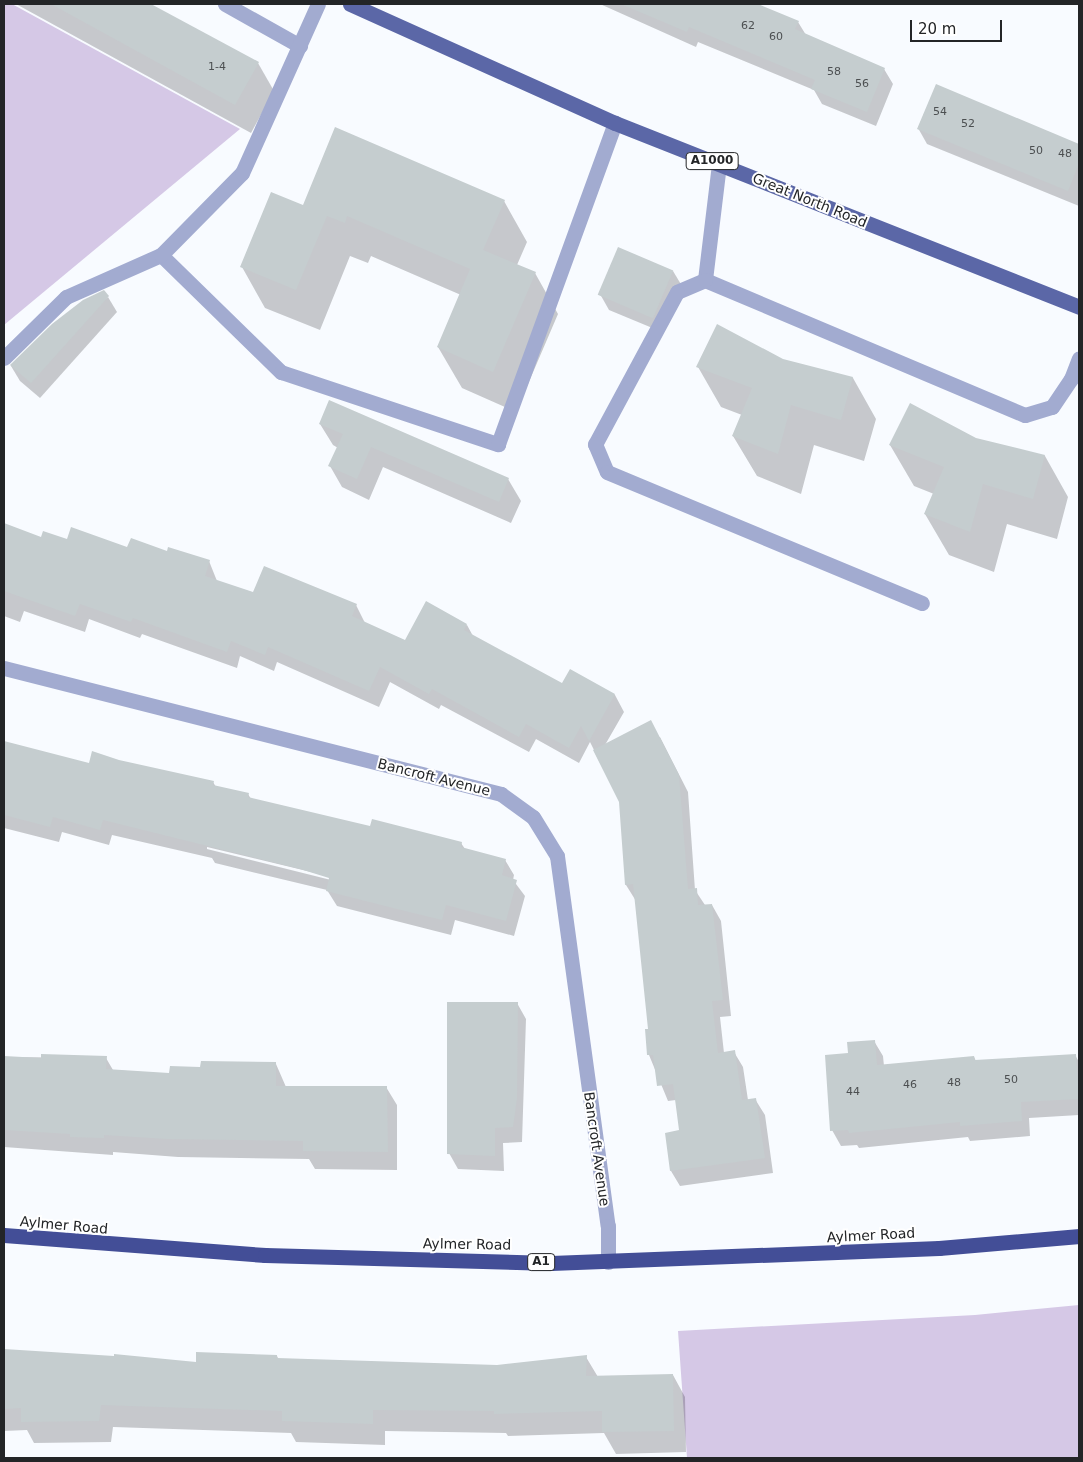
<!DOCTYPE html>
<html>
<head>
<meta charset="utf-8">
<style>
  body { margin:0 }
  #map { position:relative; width:1083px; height:1462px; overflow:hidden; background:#f8fbff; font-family:"DejaVu Sans",sans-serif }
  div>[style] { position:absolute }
  .green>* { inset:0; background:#d5c8e6 }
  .shadow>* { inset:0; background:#0003 }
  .building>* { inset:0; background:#c5cdcf; transform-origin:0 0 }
  .minor>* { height:15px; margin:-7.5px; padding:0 7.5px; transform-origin:7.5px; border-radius:7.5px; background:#a2abd0 }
  .major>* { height:15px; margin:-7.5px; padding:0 7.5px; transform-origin:7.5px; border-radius:7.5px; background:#5b67a7 }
  .highway>* { height:15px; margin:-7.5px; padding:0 7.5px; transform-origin:7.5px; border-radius:7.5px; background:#434e97 }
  span { translate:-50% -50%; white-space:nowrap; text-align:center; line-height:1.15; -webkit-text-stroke:4px #fff; paint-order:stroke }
  .number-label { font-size:11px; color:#4c4f51 }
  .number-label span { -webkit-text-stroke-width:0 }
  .shield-label span { padding:1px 4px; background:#fff; border:1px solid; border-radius:4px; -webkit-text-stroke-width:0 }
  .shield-label { font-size:12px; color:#232527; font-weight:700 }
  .street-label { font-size:14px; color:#232527 }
  .frame { position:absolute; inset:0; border:5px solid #232527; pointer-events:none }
  .scale { position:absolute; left:910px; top:20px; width:92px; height:22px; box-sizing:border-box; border:2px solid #232527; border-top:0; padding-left:6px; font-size:15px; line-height:18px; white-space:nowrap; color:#232527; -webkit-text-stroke:4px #fff; paint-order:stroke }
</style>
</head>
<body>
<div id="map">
  <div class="green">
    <div style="clip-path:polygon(4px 4px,12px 4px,240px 129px,4px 325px)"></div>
    <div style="clip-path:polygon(1079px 1305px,1079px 1458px,687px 1458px,678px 1331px,975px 1315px)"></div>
  </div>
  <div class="shadow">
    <div style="clip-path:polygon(16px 4px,145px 4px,258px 63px,274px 91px,251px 133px)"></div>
    <div style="clip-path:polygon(600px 4px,755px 4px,798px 22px,806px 35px,884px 69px,893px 84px,876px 126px,822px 104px,814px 90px,698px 42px,696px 47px)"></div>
    <div style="clip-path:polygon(936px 86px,1079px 145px,1079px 206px,927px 144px,918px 128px)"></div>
    <div style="clip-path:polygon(504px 201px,527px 242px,517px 265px,535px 273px,558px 314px,516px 412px,462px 388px,438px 347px,461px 295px,371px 256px,368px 263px,350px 256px,320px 330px,265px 308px,242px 267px,303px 207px)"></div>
    <div style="clip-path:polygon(673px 271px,682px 286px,662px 332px,609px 310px,600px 294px)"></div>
    <div style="clip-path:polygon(108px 297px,117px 312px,40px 398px,20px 381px,11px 366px)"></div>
    <div style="clip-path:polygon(783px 360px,853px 378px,876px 419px,864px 461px,814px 445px,801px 494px,757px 476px,733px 436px,742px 415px,721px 407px,698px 367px)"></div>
    <div style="clip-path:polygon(320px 424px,508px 479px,521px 501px,511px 523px,383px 467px,369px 500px,342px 487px,330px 466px,338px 448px,333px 445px)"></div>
    <div style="clip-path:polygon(975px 439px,1045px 456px,1068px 497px,1057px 539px,1007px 524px,994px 572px,949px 555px,925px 514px,934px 494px,914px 486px,890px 445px)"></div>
    <div style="clip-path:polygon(4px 525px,41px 538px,167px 553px,209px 561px,217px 581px,254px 593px,356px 605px,365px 623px,406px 641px,467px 625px,473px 636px,562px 685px,570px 671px,615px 695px,624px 712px,605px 745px,660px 737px,688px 792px,695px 890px,705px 905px,712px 905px,721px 921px,731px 1016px,720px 1017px,724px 1053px,734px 1052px,743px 1067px,748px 1100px,755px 1099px,765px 1115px,773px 1173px,680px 1186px,671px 1171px,681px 1131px,676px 1100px,668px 1101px,649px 1055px,650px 1030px,636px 901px,626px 885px,620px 802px,590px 742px,579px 763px,536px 739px,529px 752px,441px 705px,439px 709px,390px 682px,379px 707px,277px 662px,274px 671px,240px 656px,237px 668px,142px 634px,140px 638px,89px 619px,85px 632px,24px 611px,20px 622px,4px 616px)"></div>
    <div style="clip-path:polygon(evenodd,4px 743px,90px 764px,118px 762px,213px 782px,216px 787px,248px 794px,251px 799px,371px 828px,461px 843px,465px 849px,505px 860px,514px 875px,513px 880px,525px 896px,514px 936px,455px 920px,451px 935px,337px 906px,327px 890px,215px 863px,212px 858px,112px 835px,109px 845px,62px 832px,59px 842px,4px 828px,4px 743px,207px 847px,336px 878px,335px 881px,207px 849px,207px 847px)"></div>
    <div style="clip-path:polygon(517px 1003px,526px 1019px,522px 1142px,503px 1143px,504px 1171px,458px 1169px,449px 1153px)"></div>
    <div style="clip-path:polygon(874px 1041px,883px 1056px,884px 1066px,974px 1057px,976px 1061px,1075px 1055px,1079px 1062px,1079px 1115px,1029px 1118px,1030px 1136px,970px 1141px,968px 1137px,859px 1148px,857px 1145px,841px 1146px,832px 1130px,849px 1055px)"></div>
    <div style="clip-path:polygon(4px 1057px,106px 1058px,113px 1070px,171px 1074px,202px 1068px,276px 1064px,286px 1087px,386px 1087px,397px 1105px,397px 1170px,315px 1169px,309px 1159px,178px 1157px,113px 1152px,113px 1155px,4px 1147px)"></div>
    <div style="clip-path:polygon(4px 1350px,198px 1363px,277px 1356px,279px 1360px,497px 1366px,586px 1357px,598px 1377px,673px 1375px,685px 1397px,686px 1452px,616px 1454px,604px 1433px,508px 1436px,506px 1433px,385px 1431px,385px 1445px,296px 1442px,291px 1433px,113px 1427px,111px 1442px,34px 1443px,27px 1430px,4px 1431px)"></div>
  </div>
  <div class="building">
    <div style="clip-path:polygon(51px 4px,151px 4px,259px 62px,235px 105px)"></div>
    <div style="clip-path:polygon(621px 4px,758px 4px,799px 21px,795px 29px,885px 68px,867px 112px,811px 89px,815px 80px,689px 27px,687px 32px)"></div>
    <div style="clip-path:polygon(936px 84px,1079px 144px,1079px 163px,1068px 191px,917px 129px)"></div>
    <div style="clip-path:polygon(335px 127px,505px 200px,483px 250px,536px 272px,493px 372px,437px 347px,470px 269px,347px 216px,345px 223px,327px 216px,296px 290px,240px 267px,271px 192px,303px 205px)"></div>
    <div style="left:618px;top:247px;width:60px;height:52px;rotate:23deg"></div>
    <div style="clip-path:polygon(104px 290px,109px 296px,31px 383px,10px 365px,52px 324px,83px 300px)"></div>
    <div style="clip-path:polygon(717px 324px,783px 359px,853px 377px,841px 420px,791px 405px,778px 454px,732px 436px,752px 388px,696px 367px)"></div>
    <div style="clip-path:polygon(329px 400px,509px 478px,499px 502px,371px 447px,357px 479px,328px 466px,343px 434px,319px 424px)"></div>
    <div style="clip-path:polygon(910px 403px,976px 438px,1045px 455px,1033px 499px,983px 484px,970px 532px,924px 514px,944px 467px,889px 445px)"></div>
    <div style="clip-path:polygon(4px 523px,41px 537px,43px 531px,67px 539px,71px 527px,127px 547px,131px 538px,167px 551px,168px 547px,210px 560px,205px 576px,253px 592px,264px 566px,357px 604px,352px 616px,405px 640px,426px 601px,467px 624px,464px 630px,562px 683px,570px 669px,615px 694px,589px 741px,581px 726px,569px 748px,526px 724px,519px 737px,432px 689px,429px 694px,380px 667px,369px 691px,268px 647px,265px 655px,231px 641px,227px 652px,133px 618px,131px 622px,80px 604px,75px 616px,4px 591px)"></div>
    <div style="clip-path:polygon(651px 720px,679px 775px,688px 889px,697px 888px,698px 905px,712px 904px,723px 1000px,712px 1001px,718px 1053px,735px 1050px,742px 1100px,756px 1098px,765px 1158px,670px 1171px,665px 1133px,679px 1130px,673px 1084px,657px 1086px,653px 1055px,647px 1055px,645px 1029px,648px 1029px,633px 884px,625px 885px,619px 802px,593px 750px)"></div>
    <div style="clip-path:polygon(4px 741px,89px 763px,92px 751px,119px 760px,214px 781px,213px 785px,249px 793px,248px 797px,370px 826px,372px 819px,462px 842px,461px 847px,506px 859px,502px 875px,517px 880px,506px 921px,446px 905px,442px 920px,397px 909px,326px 891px,329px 878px,300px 869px,103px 820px,100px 830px,53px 817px,50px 827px,4px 815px)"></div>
    <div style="clip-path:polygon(447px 1002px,518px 1002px,517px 1098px,513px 1127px,495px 1128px,495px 1156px,447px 1154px)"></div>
    <div style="clip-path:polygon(875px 1040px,877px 1065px,974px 1056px,975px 1060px,1076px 1054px,1079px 1099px,1021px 1102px,1022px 1121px,960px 1126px,960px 1122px,849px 1133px,848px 1130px,830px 1131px,825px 1055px,848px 1053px,847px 1042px)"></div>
    <div style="clip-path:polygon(41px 1054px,107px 1056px,106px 1069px,169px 1073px,170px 1066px,200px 1067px,201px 1061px,276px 1062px,276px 1086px,387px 1086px,388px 1152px,303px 1151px,303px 1141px,167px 1139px,104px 1135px,104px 1138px,70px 1137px,70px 1134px,4px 1130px,4px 1056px,41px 1058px)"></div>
    <div style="clip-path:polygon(4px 1349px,114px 1356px,114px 1354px,196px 1362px,196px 1352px,277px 1355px,277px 1358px,497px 1365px,587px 1355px,586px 1376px,673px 1374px,674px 1431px,602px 1432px,602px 1411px,494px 1414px,494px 1411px,373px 1410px,373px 1424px,282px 1421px,282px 1411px,101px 1405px,99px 1421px,21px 1422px,21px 1408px,4px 1409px)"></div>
  </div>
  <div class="minor">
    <div style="left:225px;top:4px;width:86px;rotate:29.2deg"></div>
    <div style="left:719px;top:164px;width:117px;rotate:96.9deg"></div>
    <div style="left:705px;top:280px;width:347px;rotate:22.9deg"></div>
    <div style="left:1025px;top:415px;width:28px;rotate:-17deg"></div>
    <div style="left:1052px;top:407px;width:34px;rotate:-56deg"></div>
    <div style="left:1071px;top:379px;width:22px;rotate:-69deg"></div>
    <div style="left:161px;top:255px;width:168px;rotate:44.3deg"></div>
    <div style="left:281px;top:372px;width:229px;rotate:18.4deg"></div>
    <div style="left:498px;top:444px;width:342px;rotate:-70deg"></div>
    <div style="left:705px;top:280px;width:30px;rotate:157deg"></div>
    <div style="left:677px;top:292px;width:173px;rotate:118.3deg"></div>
    <div style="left:595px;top:444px;width:30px;rotate:67deg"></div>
    <div style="left:607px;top:472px;width:341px;rotate:22.6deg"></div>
    <div style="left:4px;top:358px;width:87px;rotate:-44.5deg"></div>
    <div style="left:66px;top:297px;width:104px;rotate:-23.9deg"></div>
    <div style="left:161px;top:255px;width:115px;rotate:-45.4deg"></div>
    <div style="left:242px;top:173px;width:185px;rotate:-65.8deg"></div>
    <div style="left:4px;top:668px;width:513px;rotate:14.23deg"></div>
    <div style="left:501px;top:794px;width:39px;rotate:36deg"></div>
    <div style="left:533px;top:817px;width:46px;rotate:58.4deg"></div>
    <div style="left:557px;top:856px;width:373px;rotate:82.2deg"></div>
    <div style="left:608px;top:1226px;width:36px;rotate:90deg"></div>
  </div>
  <div class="major">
    <div style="left:350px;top:4px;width:290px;rotate:24.2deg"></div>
    <div style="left:615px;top:123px;width:499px;rotate:21.6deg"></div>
  </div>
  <div class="highway">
    <div style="left:4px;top:1235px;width:262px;rotate:4.4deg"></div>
    <div style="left:265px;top:1255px;width:286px;rotate:1.6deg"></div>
    <div style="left:551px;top:1263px;width:388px;rotate:-2.2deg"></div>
    <div style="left:939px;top:1248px;width:141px;rotate:-4.9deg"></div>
  </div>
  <div class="number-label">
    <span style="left:748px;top:26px">62</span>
    <span style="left:776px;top:37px">60</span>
    <span style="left:217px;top:67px">1-4</span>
    <span style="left:834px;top:72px">58</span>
    <span style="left:862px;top:84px">56</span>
    <span style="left:940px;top:112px">54</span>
    <span style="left:968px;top:124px">52</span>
    <span style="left:1036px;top:151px">50</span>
    <span style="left:1065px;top:154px">48</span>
    <span style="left:1011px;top:1080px">50</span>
    <span style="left:954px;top:1083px">48</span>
    <span style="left:910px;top:1085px">46</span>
    <span style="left:853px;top:1092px">44</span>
  </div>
  <div class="shield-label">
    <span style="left:712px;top:161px">A1000</span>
    <span style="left:541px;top:1262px">A1</span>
  </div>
  <div class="street-label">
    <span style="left:810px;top:200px;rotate:22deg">Great North Road</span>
    <span style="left:434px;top:777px;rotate:14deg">Bancroft Avenue</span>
    <span style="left:597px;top:1149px;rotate:82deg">Bancroft Avenue</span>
    <span style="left:64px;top:1225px;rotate:5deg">Aylmer Road</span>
    <span style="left:871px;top:1235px;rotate:-3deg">Aylmer Road</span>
    <span style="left:467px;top:1244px;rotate:1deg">Aylmer Road</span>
  </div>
  <div class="frame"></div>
  <div class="scale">20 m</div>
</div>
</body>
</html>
